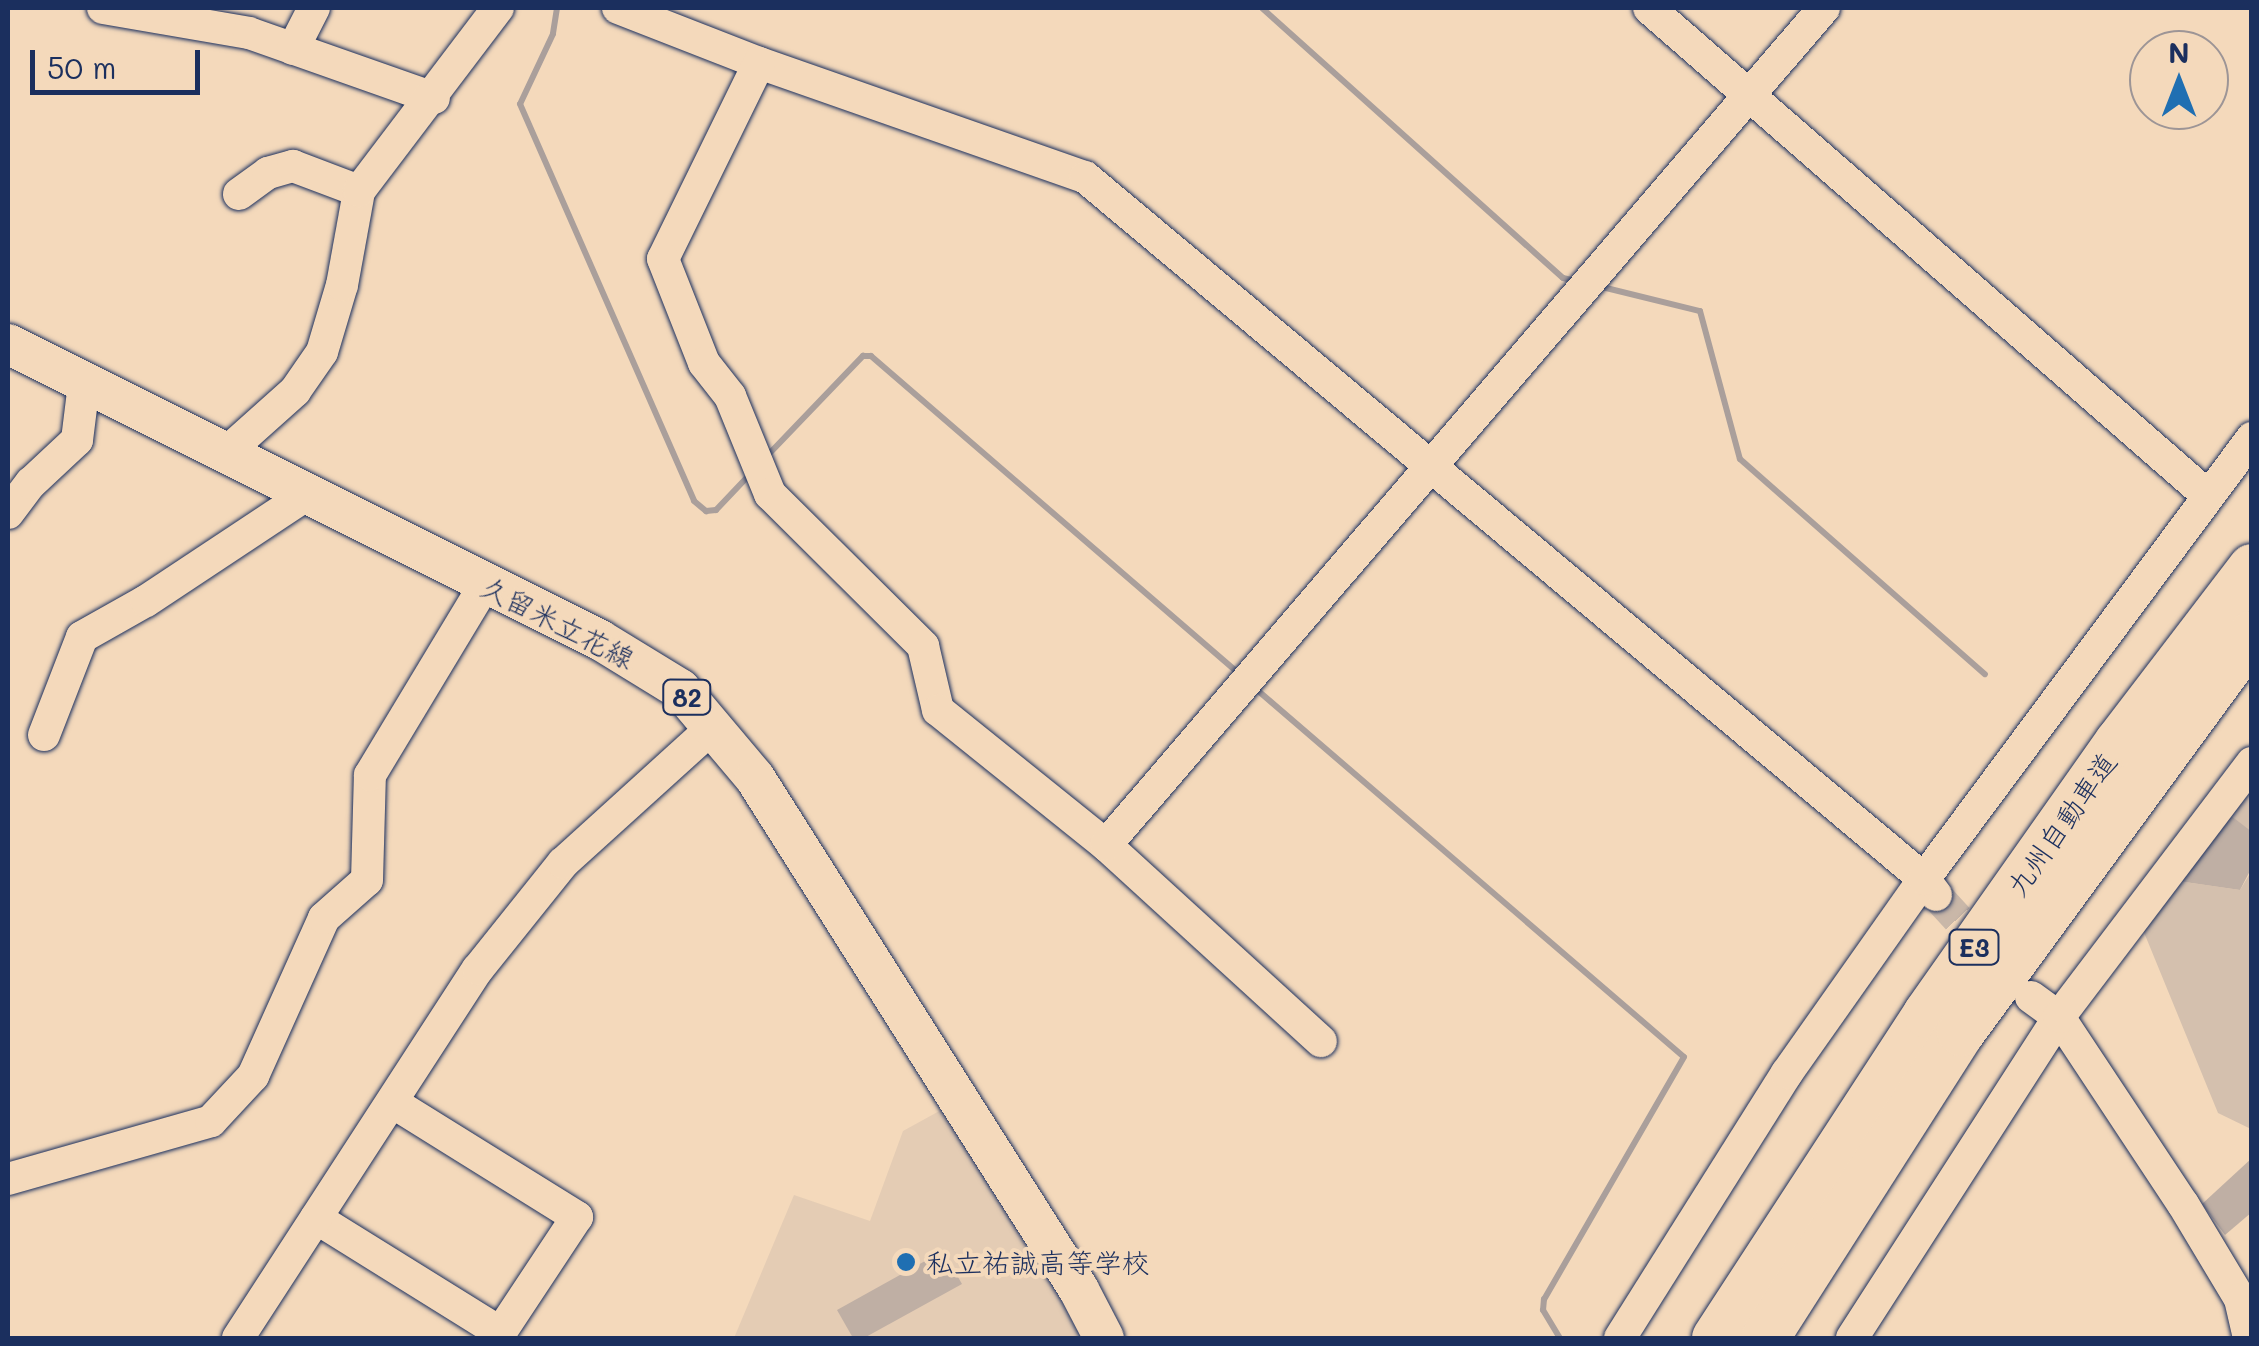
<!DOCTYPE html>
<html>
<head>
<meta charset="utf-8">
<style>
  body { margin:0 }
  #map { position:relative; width:2259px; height:1346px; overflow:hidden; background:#f4d9bb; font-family:Mali,"Klee One",sans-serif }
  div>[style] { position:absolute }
  .built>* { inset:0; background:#e4ccb4 }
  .green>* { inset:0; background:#d4c0ae }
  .stream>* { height:6px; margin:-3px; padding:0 3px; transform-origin:3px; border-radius:3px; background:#aa9f9b }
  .building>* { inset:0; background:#bfafa4 }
  .minor-tunnel>* { height:32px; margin-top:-16px; transform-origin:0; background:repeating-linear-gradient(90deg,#c9b7a8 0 32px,transparent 0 48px) }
  .roads { filter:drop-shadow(0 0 2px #1b2f5e) drop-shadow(0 0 2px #1b2f5e) }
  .minor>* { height:32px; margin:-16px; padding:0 16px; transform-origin:16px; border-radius:16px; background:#f4d9bb }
  .major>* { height:40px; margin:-20px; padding:0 20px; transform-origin:20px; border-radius:20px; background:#f4d9bb }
  .highway>* { height:48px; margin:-24px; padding:0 24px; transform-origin:24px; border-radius:24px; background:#f4d9bb }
  .dots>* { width:28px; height:28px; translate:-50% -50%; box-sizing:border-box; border:5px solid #f4d9bb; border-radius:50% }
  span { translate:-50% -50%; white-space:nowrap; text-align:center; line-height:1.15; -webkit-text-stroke:8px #f4d9bb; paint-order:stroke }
  .shield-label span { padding:2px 8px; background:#f4d9bb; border:2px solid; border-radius:8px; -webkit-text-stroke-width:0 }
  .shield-label { font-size:25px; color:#1b2f5e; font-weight:700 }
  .street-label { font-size:28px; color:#1b2f5e }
  .poi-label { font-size:28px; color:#1b2f5e }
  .left { translate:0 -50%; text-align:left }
  .frame { position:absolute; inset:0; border:10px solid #1b2f5e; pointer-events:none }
  .north { position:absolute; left:2129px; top:30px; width:100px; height:100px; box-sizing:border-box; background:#f4d9bb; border:2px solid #9d9596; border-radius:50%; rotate:0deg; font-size:28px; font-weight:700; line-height:40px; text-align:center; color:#1b2f5e }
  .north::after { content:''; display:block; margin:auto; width:35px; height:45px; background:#1f6fb2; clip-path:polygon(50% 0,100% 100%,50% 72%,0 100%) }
  .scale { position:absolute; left:30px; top:50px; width:170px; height:45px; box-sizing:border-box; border:5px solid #1b2f5e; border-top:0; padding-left:12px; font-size:30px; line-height:35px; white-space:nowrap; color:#1b2f5e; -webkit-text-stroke:8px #f4d9bb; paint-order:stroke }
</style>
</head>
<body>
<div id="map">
  <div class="built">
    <div style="clip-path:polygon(943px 1109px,957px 1114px,1085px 1338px,734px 1338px,794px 1195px,870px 1221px,903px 1131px)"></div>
  </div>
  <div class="green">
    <div style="clip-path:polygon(2251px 768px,2251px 832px,2229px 814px)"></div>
    <div style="clip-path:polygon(2251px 872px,2251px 1129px,2218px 1113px,2143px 930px,2178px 881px,2240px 890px)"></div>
  </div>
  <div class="stream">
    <div style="left:557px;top:8px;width:26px;rotate:99deg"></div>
    <div style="left:553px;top:34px;width:77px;rotate:115.2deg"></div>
    <div style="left:520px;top:104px;width:433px;rotate:66.3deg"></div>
    <div style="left:694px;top:501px;width:16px;rotate:40deg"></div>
    <div style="left:706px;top:511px;width:10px;rotate:-6deg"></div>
    <div style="left:716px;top:510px;width:52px;rotate:-46.5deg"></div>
    <div style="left:1262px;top:8px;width:404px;rotate:41.9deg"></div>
    <div style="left:1563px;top:278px;width:13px;rotate:13deg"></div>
    <div style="left:1598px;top:286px;width:105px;rotate:13.8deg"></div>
    <div style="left:1700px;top:311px;width:153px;rotate:74.9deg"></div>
    <div style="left:1740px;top:459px;width:326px;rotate:41.3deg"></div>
    <div style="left:767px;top:456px;width:139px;rotate:-46.2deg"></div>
    <div style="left:863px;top:356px;width:8px"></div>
    <div style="left:871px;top:356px;width:486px;rotate:40.8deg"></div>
    <div style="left:1256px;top:689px;width:564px;rotate:40.69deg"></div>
    <div style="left:1684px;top:1057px;width:280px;rotate:120deg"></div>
    <div style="left:1544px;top:1299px;width:11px;rotate:95deg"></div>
    <div style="left:1543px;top:1310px;width:33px;rotate:59deg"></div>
  </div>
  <div class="building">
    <div style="clip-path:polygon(2229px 814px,2252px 832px,2252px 867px,2240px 890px,2178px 881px)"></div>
    <div style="clip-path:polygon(2252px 1158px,2252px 1212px,2225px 1235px,2202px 1204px)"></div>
    <div style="clip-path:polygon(943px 1251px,962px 1284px,864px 1338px,853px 1338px,837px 1310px)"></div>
  </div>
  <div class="minor-tunnel">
    <div style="left:1936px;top:895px;width:80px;rotate:47.5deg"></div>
  </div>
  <div class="roads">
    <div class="minor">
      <div style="left:103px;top:8px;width:148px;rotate:9.7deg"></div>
      <div style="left:249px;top:33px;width:196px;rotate:19.4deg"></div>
      <div style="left:618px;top:8px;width:151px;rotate:21.3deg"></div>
      <div style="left:759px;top:63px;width:345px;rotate:19.3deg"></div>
      <div style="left:1085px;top:177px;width:1094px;rotate:39.92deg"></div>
      <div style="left:1924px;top:879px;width:20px;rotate:53deg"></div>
      <div style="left:1649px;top:8px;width:739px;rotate:41.11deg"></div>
      <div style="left:293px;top:49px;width:46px;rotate:-62.9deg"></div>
      <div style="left:759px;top:63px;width:218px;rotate:116.1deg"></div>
      <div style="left:663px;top:259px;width:112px;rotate:68.5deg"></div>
      <div style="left:704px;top:363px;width:42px;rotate:51.8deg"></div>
      <div style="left:730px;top:396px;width:106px;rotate:67.8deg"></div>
      <div style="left:770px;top:494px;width:216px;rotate:44.8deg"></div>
      <div style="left:923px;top:646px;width:66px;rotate:76.8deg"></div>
      <div style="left:938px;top:710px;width:216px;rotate:38.8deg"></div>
      <div style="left:1106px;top:845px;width:291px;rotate:42.4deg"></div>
      <div style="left:239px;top:194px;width:36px;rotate:-36deg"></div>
      <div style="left:268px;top:173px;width:26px;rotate:-16deg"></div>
      <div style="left:293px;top:166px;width:71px;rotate:20.7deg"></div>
      <div style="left:228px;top:451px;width:90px;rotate:-41.8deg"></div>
      <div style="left:295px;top:391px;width:47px;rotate:-55.3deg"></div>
      <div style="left:322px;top:352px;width:70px;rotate:-73.4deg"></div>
      <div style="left:342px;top:285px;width:96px;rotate:-79.7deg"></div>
      <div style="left:359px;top:191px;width:230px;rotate:-52.8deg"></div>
      <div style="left:8px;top:513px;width:38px;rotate:-53deg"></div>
      <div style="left:31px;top:483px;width:63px;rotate:-43.1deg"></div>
      <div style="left:77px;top:440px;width:56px;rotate:-82.9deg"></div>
      <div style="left:44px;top:735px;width:105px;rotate:-68.8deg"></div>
      <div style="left:82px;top:637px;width:73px;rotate:-29.4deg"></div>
      <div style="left:146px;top:601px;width:192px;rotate:-33.5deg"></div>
      <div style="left:1106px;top:845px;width:1103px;rotate:-49.38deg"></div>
      <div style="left:2031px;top:997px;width:34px;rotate:36deg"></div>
      <div style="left:2059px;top:1017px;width:224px;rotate:56.5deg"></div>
      <div style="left:2183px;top:1204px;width:111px;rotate:59deg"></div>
      <div style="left:2240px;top:1299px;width:40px;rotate:77deg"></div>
      <div style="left:392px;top:1102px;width:218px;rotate:31.9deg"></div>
      <div style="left:577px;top:1217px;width:145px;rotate:123.5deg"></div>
      <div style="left:8px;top:1179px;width:211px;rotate:-15.9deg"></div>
      <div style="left:211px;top:1121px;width:62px;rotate:-47deg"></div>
      <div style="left:253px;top:1076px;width:173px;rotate:-65.8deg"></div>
      <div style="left:324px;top:918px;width:57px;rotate:-41.5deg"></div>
      <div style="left:367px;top:880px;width:105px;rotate:-88.4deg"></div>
      <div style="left:370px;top:775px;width:223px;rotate:-58.9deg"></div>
      <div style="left:316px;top:1218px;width:218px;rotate:31.9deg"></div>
      <div style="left:238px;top:1338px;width:440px;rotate:-57deg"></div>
      <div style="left:478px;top:969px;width:136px;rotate:-51.3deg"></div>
      <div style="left:563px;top:863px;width:202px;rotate:-42.2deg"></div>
      <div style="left:1620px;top:1338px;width:313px;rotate:-57.8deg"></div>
      <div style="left:1787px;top:1073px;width:237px;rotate:-54.8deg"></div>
      <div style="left:1924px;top:879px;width:550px;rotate:-53.36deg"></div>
      <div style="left:1852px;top:1338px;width:382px;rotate:-57.2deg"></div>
      <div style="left:2059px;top:1017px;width:319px;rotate:-52.8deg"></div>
    </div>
    <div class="major">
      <div style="left:8px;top:344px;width:662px;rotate:26.57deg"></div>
      <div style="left:600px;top:640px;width:94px;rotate:31.5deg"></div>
      <div style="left:680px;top:689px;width:116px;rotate:49.9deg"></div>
      <div style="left:755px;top:778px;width:606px;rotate:57.67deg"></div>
      <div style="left:1079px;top:1290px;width:54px;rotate:62.5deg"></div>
    </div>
    <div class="highway">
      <div style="left:1716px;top:1338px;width:387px;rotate:-56.9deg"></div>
      <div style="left:1927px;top:1014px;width:333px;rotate:-54.8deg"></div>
      <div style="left:2119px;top:742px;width:219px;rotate:-52.6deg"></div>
      <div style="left:1765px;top:1338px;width:363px;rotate:-57.4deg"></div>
      <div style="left:1961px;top:1032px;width:492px;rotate:-53.8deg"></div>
    </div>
  </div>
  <div class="dots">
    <div style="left:906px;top:1262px;background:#1f6fb2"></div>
  </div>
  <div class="shield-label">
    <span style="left:687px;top:697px">82</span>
    <span style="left:1974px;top:947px">E3</span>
  </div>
  <div class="street-label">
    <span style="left:558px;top:622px;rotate:27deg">久留米立花線</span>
    <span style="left:2061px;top:824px;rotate:-55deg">九州自動車道</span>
  </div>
  <div class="poi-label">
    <span class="left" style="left:926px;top:1262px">私立祐誠高等学校</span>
  </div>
  <div class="frame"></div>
  <div class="north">N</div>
  <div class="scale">50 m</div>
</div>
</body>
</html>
